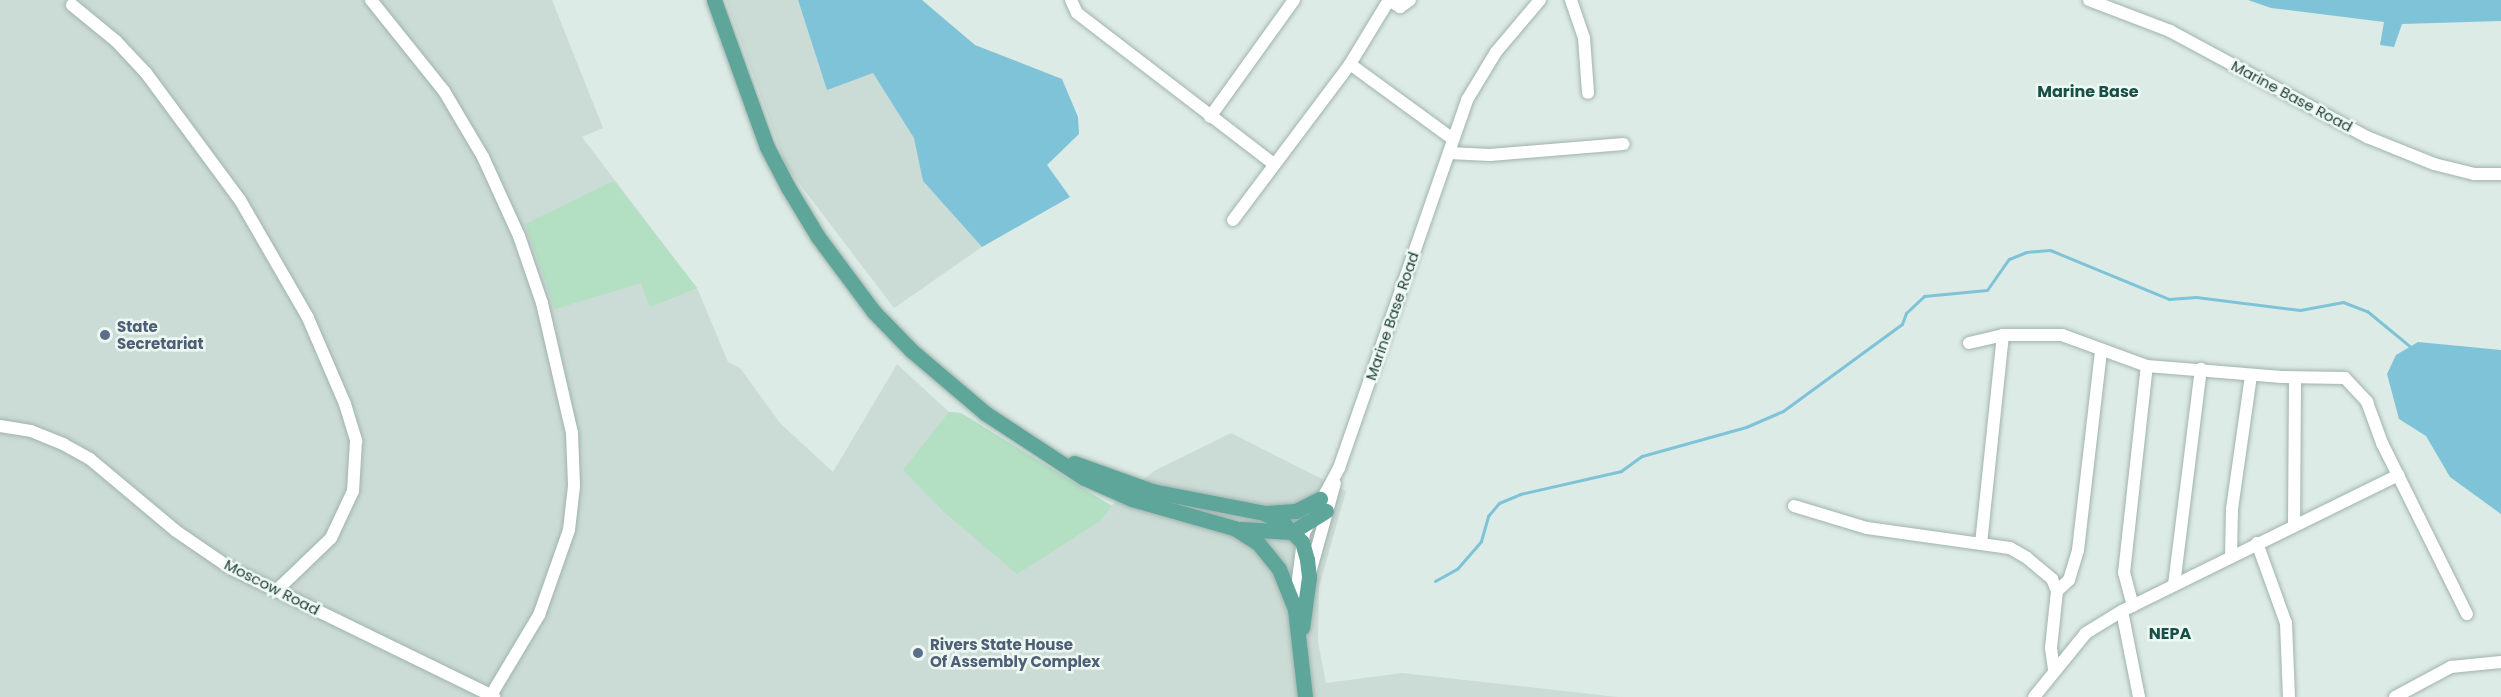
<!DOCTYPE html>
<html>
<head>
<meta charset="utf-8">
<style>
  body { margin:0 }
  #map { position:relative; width:2501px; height:697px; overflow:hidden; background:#ddebe6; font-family:Poppins,sans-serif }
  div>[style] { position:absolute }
  .built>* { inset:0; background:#cbdbd5 }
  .green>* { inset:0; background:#b3dfc2 }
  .water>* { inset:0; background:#7ec3d7 }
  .stream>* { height:3px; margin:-1.5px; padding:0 1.5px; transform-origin:1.5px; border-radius:1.5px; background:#7ec3d7 }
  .roads { filter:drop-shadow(0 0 2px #a0b3ae) drop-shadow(0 0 2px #a0b3ae) }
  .minor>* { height:12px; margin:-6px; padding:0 6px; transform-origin:6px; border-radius:6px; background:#fff }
  .major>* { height:15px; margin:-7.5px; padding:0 7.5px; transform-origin:7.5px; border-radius:7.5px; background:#5da699 }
  .dots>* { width:16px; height:16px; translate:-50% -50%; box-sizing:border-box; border:3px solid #eef8f3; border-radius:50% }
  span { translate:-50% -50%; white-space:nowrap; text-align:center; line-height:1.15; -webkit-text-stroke:5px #eef8f3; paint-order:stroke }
  .street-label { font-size:15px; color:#1d3c36 }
  .service-label { font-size:15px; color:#4e5e75; font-weight:700 }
  .left { translate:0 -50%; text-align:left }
  .neighbourhood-label { font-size:16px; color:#175047; font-weight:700 }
</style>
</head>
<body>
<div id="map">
  <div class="built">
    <div style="clip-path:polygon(0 0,552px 0,603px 128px,582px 137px,697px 288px,728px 362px,740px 368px,780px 423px,833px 472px,897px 364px,949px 412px,961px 413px,1111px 506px,1154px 471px,1231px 433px,1346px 491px,1319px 587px,1318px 642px,1326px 683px,1402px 673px,1618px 697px,0 697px)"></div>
    <div style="clip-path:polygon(726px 0,798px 0,827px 89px,873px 73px,915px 138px,923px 181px,982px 247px,894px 308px,786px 166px)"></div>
  </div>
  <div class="green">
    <div style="clip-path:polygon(614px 181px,697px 288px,650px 307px,641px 283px,555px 309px,525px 224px)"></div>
    <div style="clip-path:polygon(949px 412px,961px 413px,1112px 506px,1100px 521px,1017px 574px,943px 511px,903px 470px)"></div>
  </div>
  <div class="water">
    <div style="clip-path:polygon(798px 0,922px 0,975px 45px,1062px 79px,1078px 117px,1079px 134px,1047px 165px,1070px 197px,982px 247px,923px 181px,914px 138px,873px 73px,827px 90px)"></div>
    <div style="clip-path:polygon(2248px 0,2501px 0,2501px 21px,2402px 24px,2394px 47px,2380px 45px,2384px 22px,2271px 8px)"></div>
    <div style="clip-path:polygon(2418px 342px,2501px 350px,2501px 514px,2450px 477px,2426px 436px,2399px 419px,2387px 374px,2396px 355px)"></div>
  </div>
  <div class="stream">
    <div style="left:1435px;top:581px;width:25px;rotate:-29deg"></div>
    <div style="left:1457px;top:569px;width:37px;rotate:-49deg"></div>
    <div style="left:1481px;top:541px;width:26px;rotate:-74deg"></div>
    <div style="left:1488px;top:516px;width:17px;rotate:-50deg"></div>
    <div style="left:1499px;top:503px;width:23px;rotate:-23deg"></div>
    <div style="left:1520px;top:494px;width:104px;rotate:-12.8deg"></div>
    <div style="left:1621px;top:471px;width:26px;rotate:-36deg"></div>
    <div style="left:1642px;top:456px;width:108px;rotate:-15.6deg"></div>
    <div style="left:1746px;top:427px;width:40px;rotate:-23.4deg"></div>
    <div style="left:1783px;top:411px;width:147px;rotate:-36.2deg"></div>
    <div style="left:1902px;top:324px;width:12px;rotate:-70deg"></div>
    <div style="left:1906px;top:313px;width:25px;rotate:-43deg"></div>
    <div style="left:1924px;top:296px;width:63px;rotate:-5.4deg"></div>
    <div style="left:1987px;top:290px;width:38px;rotate:-55deg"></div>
    <div style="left:2009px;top:259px;width:18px;rotate:-22deg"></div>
    <div style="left:2026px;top:252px;width:24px;rotate:-5deg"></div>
    <div style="left:2050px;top:250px;width:129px;rotate:22.4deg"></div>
    <div style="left:2169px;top:299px;width:27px;rotate:-4deg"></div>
    <div style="left:2196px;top:297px;width:105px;rotate:7.1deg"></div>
    <div style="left:2300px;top:310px;width:44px;rotate:-10.5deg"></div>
    <div style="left:2343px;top:302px;width:26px;rotate:21deg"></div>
    <div style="left:2367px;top:311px;width:58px;rotate:39.4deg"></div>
  </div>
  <div class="roads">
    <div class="minor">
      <div style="left:371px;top:0;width:117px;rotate:51.3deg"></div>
      <div style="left:444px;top:91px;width:77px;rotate:59.4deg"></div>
      <div style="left:483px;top:157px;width:87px;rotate:65.5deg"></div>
      <div style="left:519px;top:236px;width:71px;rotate:71.1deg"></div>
      <div style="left:542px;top:303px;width:133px;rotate:77deg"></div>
      <div style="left:572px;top:433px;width:53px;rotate:87.8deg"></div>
      <div style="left:574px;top:486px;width:44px;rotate:96.5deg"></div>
      <div style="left:569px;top:530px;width:90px;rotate:109.4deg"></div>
      <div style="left:539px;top:615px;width:96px;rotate:120.9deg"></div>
      <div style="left:1071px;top:0;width:14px;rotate:65deg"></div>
      <div style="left:1077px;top:13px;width:248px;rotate:37.5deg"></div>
      <div style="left:1389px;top:0;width:75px;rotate:121.4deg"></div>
      <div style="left:1350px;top:64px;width:127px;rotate:36.1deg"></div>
      <div style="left:1571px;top:0;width:40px;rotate:71.1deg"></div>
      <div style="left:1584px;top:38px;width:55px;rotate:85.8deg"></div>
      <div style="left:2089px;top:0;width:87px;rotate:20.9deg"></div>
      <div style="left:2170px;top:31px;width:224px;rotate:28.3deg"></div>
      <div style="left:2367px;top:137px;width:72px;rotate:21.9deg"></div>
      <div style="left:2434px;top:164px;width:41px;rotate:14deg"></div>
      <div style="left:2474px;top:174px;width:27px"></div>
      <div style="left:1391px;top:1px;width:11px;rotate:34deg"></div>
      <div style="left:1400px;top:7px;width:12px;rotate:-35deg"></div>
      <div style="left:72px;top:5px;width:57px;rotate:39.3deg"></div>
      <div style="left:116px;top:41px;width:44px;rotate:46.8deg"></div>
      <div style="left:146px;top:73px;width:158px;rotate:53.5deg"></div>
      <div style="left:240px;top:200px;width:136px;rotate:60deg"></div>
      <div style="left:308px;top:318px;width:94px;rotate:66.7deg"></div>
      <div style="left:345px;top:404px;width:39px;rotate:73deg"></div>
      <div style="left:356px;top:441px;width:50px;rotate:93.4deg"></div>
      <div style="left:353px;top:491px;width:52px;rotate:115.1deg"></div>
      <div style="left:331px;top:538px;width:74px;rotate:136.1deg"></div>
      <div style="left:1210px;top:117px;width:144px;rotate:-54.3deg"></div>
      <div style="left:1449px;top:153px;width:41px;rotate:2.8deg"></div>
      <div style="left:1490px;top:155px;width:134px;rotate:-4.7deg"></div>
      <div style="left:1233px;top:220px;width:195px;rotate:-53.1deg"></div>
      <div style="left:1969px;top:343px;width:35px;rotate:-13deg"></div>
      <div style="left:2003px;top:335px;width:59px"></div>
      <div style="left:2062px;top:335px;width:90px;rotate:20deg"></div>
      <div style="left:2147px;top:366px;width:135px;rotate:4.7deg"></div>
      <div style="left:2282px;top:377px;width:63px;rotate:0.9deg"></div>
      <div style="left:2345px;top:378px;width:33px;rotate:47deg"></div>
      <div style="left:2367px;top:402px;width:44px;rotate:69.9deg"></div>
      <div style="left:2382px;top:443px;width:191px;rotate:63.6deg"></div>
      <div style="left:0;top:426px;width:31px;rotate:9deg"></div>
      <div style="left:31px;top:431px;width:35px;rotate:22deg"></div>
      <div style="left:63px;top:444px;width:31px;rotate:29deg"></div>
      <div style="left:90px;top:459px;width:112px;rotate:39.9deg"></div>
      <div style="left:176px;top:531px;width:65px;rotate:34.4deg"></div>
      <div style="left:230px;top:568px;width:294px;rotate:26deg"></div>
      <div style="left:1794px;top:506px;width:76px;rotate:16.8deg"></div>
      <div style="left:1867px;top:528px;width:144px;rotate:8deg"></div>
      <div style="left:2010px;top:548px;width:20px;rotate:30deg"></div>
      <div style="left:2027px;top:558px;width:33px;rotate:40deg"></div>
      <div style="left:2052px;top:579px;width:13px;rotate:67deg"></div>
      <div style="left:2057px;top:591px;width:57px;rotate:96deg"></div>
      <div style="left:2051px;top:648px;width:22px;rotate:82deg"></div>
      <div style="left:2294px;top:525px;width:147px;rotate:-89.6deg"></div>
      <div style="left:2257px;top:543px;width:85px;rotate:70.1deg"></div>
      <div style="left:2286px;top:623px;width:74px;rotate:87.7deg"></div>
      <div style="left:1981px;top:544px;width:210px;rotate:-84deg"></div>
      <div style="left:2231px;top:557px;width:48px;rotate:-88.8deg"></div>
      <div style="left:2232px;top:509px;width:135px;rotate:-81.9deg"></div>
      <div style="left:1310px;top:573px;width:93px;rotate:-74.5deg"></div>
      <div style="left:2174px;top:585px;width:218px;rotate:-82.9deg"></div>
      <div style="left:2057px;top:591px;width:16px;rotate:-43deg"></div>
      <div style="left:2069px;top:580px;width:31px;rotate:-73deg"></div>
      <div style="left:2078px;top:550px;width:201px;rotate:-83.4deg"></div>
      <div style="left:1295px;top:603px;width:71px;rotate:-82.7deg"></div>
      <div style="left:1304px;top:533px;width:74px;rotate:-61.7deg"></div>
      <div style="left:1339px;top:468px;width:390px;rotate:-70.8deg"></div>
      <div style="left:1467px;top:100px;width:56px;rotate:-58.9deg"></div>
      <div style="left:1496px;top:52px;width:68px;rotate:-49.8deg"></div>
      <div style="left:2133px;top:606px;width:34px;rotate:-105deg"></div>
      <div style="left:2124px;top:573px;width:208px;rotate:-83.7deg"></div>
      <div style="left:2122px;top:611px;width:88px;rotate:78.8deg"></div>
      <div style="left:2034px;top:697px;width:82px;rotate:-50.9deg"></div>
      <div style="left:2086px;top:633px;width:42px;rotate:-31.4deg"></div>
      <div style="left:2122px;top:611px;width:308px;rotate:-26.2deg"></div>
      <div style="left:2395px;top:697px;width:64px;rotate:-28.2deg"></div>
      <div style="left:2451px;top:667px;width:50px;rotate:-5.7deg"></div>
    </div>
    <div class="major">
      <div style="left:714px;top:0;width:156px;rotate:70.2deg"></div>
      <div style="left:767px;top:147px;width:47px;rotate:62.4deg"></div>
      <div style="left:789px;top:189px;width:56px;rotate:58.9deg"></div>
      <div style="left:818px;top:237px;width:94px;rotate:53.3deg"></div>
      <div style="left:874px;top:312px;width:54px;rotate:45.7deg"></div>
      <div style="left:912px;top:351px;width:96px;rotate:40.3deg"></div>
      <div style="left:985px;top:413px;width:118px;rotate:33.3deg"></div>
      <div style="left:1084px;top:478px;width:52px;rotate:23.6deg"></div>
      <div style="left:1132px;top:499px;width:106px;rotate:15.9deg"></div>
      <div style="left:1234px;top:528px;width:28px;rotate:32deg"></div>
      <div style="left:1258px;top:543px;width:33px;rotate:51deg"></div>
      <div style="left:1279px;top:569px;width:43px;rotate:68.2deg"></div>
      <div style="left:1295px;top:609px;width:89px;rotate:83.5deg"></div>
      <div style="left:1074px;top:463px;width:83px;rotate:19.7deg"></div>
      <div style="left:1152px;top:491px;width:114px;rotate:11.1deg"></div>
      <div style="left:1264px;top:513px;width:20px;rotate:27deg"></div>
      <div style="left:1282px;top:522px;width:28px;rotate:45deg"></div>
      <div style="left:1302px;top:542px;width:19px;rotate:74deg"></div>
      <div style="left:1307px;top:560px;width:17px;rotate:83deg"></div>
      <div style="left:1309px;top:577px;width:51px;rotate:97.8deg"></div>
      <div style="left:1266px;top:513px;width:30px;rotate:-4deg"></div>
      <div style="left:1296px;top:511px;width:27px;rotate:-27deg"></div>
      <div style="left:1240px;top:529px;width:52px;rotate:3.3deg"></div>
      <div style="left:1292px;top:532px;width:40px;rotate:-32deg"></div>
    </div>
  </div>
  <div class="dots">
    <div style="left:105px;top:335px;background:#5c6f8a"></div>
    <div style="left:918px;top:653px;background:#5c6f8a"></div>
  </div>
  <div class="street-label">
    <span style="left:2292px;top:96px;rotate:28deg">Marine Base Road</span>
    <span style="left:1392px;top:316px;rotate:-71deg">Marine Base Road</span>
    <span style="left:272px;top:587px;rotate:27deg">Moscow Road</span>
  </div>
  <div class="service-label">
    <span class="left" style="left:117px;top:335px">State<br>Secretariat</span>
    <span class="left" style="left:930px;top:653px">Rivers State House<br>Of Assembly Complex</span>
  </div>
  <div class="neighbourhood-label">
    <span style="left:2088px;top:92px">Marine Base</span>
    <span style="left:2170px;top:634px">NEPA</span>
  </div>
</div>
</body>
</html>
